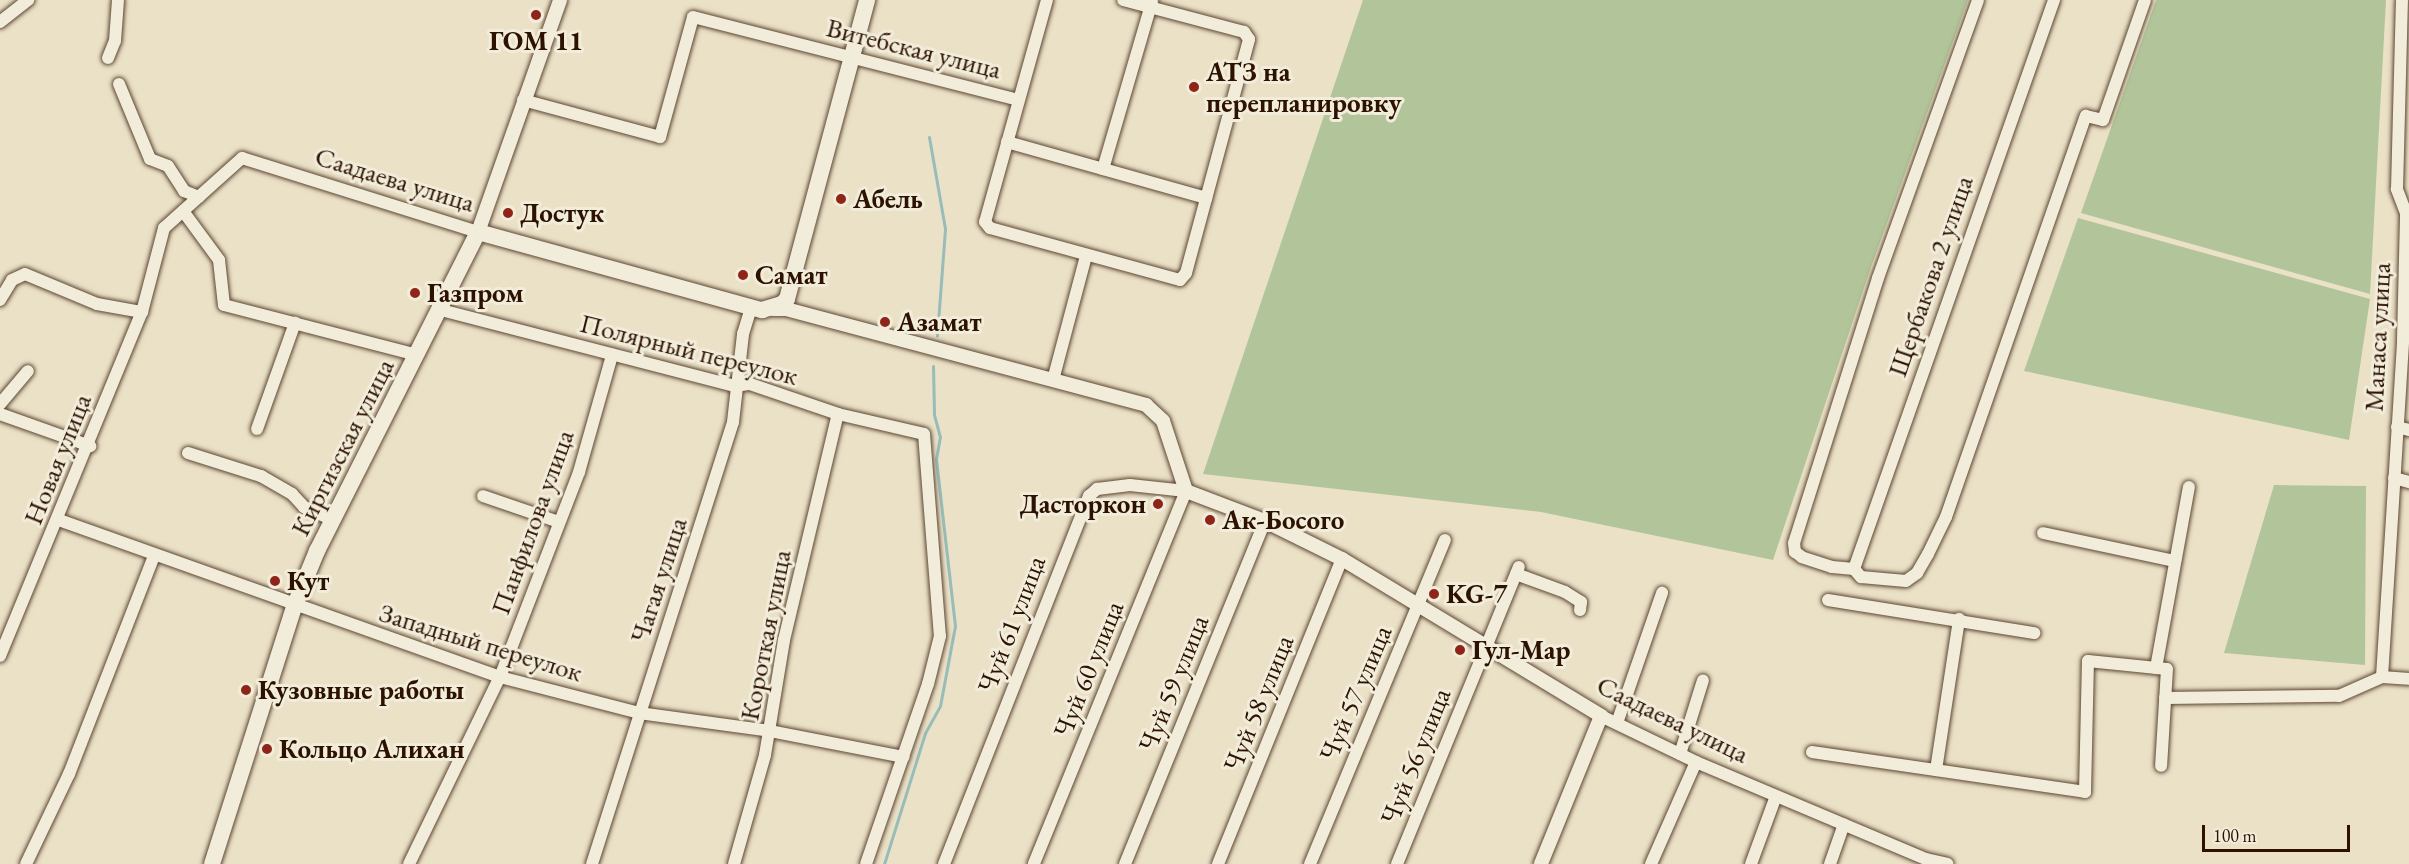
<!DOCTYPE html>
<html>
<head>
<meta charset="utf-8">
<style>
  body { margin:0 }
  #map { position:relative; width:2409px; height:864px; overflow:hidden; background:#ebe1c7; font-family:"EB Garamond",serif }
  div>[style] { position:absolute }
  .green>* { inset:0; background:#b2c499 }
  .stream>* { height:3px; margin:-1.5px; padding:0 1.5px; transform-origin:1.5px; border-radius:1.5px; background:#98bdb9 }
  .roads { filter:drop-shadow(0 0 2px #5c4632) drop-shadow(0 0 2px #5c4632) }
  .minor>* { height:12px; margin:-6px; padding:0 6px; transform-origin:6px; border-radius:6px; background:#f2ecdb }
  .tertiary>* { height:14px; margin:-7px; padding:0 7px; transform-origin:7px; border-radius:7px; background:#f2ecdb }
  .secondary>* { height:16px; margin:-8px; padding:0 8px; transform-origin:8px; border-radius:8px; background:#f2ecdb }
  .dots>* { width:16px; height:16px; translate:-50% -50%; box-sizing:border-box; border:3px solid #f2ecdb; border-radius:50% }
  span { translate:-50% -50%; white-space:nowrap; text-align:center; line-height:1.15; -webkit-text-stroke:6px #f2ecdb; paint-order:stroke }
  .poi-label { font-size:27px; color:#2d1200; font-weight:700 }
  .left { translate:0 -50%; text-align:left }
  .right { translate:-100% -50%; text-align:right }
  .street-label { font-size:27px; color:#2d1200 }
  .scale { position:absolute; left:2202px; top:825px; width:148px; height:27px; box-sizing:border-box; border:3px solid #2d1200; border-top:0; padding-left:8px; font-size:18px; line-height:21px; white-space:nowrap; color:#2d1200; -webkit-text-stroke:4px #f2ecdb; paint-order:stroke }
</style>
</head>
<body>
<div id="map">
  <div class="green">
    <div style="clip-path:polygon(1363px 0,1968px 0,1871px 267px,1773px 560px,1541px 512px,1203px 474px)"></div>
    <div style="clip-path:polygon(2156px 0,2386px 0,2370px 294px,2081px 213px)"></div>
    <div style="clip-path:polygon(2078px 218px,2370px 299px,2349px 440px,2024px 371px)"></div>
    <div style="clip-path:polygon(2274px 485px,2366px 486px,2365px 665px,2224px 653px)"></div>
  </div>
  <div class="stream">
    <div style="left:929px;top:137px;width:93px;rotate:80.1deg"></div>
    <div style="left:945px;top:229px;width:107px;rotate:94.3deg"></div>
    <div style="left:884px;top:864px;width:137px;rotate:-72.6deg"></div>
    <div style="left:925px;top:733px;width:31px;rotate:-61deg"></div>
    <div style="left:940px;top:706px;width:81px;rotate:-79.4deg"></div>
    <div style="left:955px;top:626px;width:168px;rotate:-96.5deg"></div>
    <div style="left:936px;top:459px;width:22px;rotate:-80deg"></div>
    <div style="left:940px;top:437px;width:24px;rotate:-105deg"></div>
    <div style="left:934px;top:414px;width:48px;rotate:-91.2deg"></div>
  </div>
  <div class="roads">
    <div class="minor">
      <div style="left:1047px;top:0;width:230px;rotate:105.6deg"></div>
      <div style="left:985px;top:222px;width:8px;rotate:50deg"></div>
      <div style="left:990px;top:228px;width:197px;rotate:15.3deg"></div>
      <div style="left:1180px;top:280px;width:9px;rotate:-49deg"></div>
      <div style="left:1186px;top:273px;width:242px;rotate:-74.9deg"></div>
      <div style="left:1249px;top:39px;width:9px;rotate:-126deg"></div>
      <div style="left:1244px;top:32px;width:125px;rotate:-165.2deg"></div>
      <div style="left:0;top:22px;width:36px;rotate:-38deg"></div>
      <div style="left:108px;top:58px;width:18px;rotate:-68deg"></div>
      <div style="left:115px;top:41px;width:41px;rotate:-85.8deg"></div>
      <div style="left:119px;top:84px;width:81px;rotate:67.5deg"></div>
      <div style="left:150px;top:159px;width:19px;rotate:21deg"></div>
      <div style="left:168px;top:166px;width:30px;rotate:57deg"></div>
      <div style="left:184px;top:191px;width:16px;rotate:22deg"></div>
      <div style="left:523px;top:100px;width:142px;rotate:15.1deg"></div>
      <div style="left:660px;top:137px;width:124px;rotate:-74.6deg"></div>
      <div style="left:693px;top:17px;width:336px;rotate:14.3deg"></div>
      <div style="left:1007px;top:142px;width:207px;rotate:15.7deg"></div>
      <div style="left:1103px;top:169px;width:175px;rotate:-73.7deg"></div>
      <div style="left:183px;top:211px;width:61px;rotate:53.7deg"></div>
      <div style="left:219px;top:260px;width:45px;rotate:83.7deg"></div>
      <div style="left:224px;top:305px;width:200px;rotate:14.5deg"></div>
      <div style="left:0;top:300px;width:23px;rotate:-59deg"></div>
      <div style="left:12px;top:280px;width:14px;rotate:-25deg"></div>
      <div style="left:25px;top:274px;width:78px;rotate:22.6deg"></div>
      <div style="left:97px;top:304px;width:46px;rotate:10.1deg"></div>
      <div style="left:441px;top:310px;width:304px;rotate:14.5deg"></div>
      <div style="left:735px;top:386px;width:15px;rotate:-8deg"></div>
      <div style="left:750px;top:384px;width:93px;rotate:18.8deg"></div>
      <div style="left:838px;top:414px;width:88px;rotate:13.1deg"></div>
      <div style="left:924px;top:434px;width:203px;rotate:85.5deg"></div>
      <div style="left:940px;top:636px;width:49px;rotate:104deg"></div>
      <div style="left:928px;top:684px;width:190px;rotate:109deg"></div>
      <div style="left:1053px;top:380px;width:128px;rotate:-75.1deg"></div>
      <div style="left:0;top:404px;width:43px;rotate:-49.7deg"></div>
      <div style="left:0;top:414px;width:96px;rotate:19.6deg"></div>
      <div style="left:2397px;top:427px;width:12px;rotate:14deg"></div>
      <div style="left:257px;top:429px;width:113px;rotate:-70.3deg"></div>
      <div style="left:188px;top:453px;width:77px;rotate:17.5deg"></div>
      <div style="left:261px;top:476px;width:36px;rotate:30deg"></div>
      <div style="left:292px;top:494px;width:18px;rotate:47deg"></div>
      <div style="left:304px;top:507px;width:30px;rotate:24deg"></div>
      <div style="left:2394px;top:478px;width:16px;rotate:15deg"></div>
      <div style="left:483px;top:496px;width:80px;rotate:18.9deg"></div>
      <div style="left:59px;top:520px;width:468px;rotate:19.6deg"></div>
      <div style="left:500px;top:677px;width:144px;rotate:14.5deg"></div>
      <div style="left:639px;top:713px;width:132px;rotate:7.8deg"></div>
      <div style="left:770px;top:731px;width:136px;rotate:11deg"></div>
      <div style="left:2043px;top:533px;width:135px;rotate:12deg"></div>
      <div style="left:1854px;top:569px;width:11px;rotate:49deg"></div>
      <div style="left:1861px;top:577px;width:45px;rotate:5.1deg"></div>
      <div style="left:1906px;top:581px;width:14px;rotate:-36deg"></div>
      <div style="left:1917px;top:573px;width:22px;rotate:-60deg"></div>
      <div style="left:1928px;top:554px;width:41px;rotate:-64.1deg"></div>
      <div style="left:1946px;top:517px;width:425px;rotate:-70.8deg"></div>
      <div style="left:2086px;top:116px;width:17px;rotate:13deg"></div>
      <div style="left:2103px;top:120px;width:127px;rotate:-70.7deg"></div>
      <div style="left:1854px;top:569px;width:22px;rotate:-175deg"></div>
      <div style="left:1832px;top:567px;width:32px;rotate:-162deg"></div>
      <div style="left:1802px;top:557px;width:9px;rotate:-144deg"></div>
      <div style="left:1795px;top:552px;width:9px;rotate:-96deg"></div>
      <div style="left:1794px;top:543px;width:278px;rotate:-72.4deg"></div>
      <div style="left:1878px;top:278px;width:295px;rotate:-70.2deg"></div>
      <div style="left:1854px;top:569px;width:603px;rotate:-70.63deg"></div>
      <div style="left:1516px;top:574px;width:52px;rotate:20.2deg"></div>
      <div style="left:1565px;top:592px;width:19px;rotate:32deg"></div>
      <div style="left:1581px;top:602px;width:8px;rotate:97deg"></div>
      <div style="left:1828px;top:600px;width:209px;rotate:9.1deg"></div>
      <div style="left:0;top:656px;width:372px;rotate:-67.6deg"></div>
      <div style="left:142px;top:312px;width:87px;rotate:-75.3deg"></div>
      <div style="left:164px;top:228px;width:105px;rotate:-41.9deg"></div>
      <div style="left:242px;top:158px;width:247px;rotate:17.4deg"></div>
      <div style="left:2156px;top:668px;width:184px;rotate:-79.7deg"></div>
      <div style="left:2382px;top:677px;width:338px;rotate:-86.4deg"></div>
      <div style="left:2403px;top:340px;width:127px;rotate:-88.6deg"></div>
      <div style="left:2406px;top:213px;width:26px;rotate:-111deg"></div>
      <div style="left:2397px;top:189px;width:189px;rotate:-88.5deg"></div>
      <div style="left:2165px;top:698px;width:174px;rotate:-0.7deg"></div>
      <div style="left:2339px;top:696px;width:47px;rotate:-23.8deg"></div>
      <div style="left:2382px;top:677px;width:27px;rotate:4deg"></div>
      <div style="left:1601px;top:716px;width:106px;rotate:25.8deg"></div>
      <div style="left:1696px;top:762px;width:250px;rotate:22.9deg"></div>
      <div style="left:1926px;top:859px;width:22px;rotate:13deg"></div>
      <div style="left:1617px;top:723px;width:138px;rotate:-70.9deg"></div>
      <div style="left:1812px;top:752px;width:276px;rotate:8.3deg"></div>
      <div style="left:2085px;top:792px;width:131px;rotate:-88.7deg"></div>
      <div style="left:2088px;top:661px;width:79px;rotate:5.8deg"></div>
      <div style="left:2167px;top:669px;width:97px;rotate:93.5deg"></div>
      <div style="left:1680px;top:754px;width:77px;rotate:-72.7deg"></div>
      <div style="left:1936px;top:770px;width:153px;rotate:-81.3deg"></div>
      <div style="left:26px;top:864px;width:100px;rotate:-64.5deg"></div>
      <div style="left:69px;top:774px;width:234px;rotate:-68.7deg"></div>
      <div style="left:409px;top:864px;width:208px;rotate:-64.1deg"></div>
      <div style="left:500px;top:677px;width:220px;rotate:-68.9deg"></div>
      <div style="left:579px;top:472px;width:122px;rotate:-74.2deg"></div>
      <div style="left:592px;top:864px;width:464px;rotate:-72.3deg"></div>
      <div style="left:733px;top:422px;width:89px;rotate:-83.5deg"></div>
      <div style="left:743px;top:334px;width:28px;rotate:-73deg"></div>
      <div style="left:734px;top:864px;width:113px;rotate:-74.1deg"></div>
      <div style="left:765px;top:755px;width:117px;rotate:-80.6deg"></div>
      <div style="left:784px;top:640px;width:232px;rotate:-76.6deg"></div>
      <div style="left:944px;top:864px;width:396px;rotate:-68.5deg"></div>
      <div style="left:1089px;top:496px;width:11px;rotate:-41deg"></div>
      <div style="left:1097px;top:489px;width:33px;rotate:-7deg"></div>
      <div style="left:1130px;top:485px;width:56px;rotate:6.1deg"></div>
      <div style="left:1186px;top:491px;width:403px;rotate:112.2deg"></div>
      <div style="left:1125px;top:864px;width:370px;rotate:-67.8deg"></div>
      <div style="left:1218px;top:864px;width:329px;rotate:-67.9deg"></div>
      <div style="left:1310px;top:864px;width:351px;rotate:-67.4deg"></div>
      <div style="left:1397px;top:864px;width:321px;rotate:-67.7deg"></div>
      <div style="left:1651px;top:864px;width:111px;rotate:-66.2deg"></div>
      <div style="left:1751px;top:864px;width:72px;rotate:-69.8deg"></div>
      <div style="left:1830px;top:864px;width:42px;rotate:-70.7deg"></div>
    </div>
    <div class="tertiary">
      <div style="left:478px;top:232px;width:246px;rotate:-70.5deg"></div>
      <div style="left:773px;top:309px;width:13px"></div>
      <div style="left:786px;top:309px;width:373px;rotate:14.9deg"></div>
      <div style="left:1146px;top:405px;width:23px;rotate:43deg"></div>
      <div style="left:1163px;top:421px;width:74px;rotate:71.8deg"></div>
      <div style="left:1186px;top:491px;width:85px;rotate:20.8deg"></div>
      <div style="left:1265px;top:521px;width:86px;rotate:26.3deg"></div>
      <div style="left:1342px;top:559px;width:303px;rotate:31.2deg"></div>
      <div style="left:1601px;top:716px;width:160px;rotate:112.1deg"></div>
    </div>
    <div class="secondary">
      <div style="left:212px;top:864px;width:270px;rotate:-72.3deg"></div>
      <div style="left:294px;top:607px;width:61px;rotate:-67.7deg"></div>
      <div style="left:317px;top:551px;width:357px;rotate:-63.2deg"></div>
      <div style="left:478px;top:232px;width:295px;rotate:15.4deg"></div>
      <div style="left:762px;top:310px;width:21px;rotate:-17deg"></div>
      <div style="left:782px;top:304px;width:7px;rotate:-45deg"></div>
      <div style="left:787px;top:299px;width:310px;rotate:-75deg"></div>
    </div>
  </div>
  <div class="dots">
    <div style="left:536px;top:15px;background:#8f2418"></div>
    <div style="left:1194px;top:87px;background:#8f2418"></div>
    <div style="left:841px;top:199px;background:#8f2418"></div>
    <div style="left:508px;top:213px;background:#8f2418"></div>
    <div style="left:743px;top:275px;background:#8f2418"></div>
    <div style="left:415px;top:293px;background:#8f2418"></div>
    <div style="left:885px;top:322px;background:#8f2418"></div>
    <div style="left:1158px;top:504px;background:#8f2418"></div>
    <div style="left:1210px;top:520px;background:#8f2418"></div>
    <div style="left:275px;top:581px;background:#8f2418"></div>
    <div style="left:1434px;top:594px;background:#8f2418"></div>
    <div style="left:1460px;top:650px;background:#8f2418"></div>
    <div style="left:246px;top:690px;background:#8f2418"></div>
    <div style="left:267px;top:749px;background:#8f2418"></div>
  </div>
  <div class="poi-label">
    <span style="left:536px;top:41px">ГОМ 11</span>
    <span class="left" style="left:1206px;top:87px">АТЗ на<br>перепланировку</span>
    <span class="left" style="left:853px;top:199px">Абель</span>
    <span class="left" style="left:520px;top:213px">Достук</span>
    <span class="left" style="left:755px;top:275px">Самат</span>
    <span class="left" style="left:427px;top:293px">Газпром</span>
    <span class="left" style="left:897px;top:322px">Азамат</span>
    <span class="right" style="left:1146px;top:504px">Дасторкон</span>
    <span class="left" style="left:1222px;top:520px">Ак-Босого</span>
    <span class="left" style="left:287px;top:581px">Кут</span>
    <span class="left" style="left:1446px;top:594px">KG-7</span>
    <span class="left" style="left:1472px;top:650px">Гул-Мар</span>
    <span class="left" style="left:258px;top:690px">Кузовные работы</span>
    <span class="left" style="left:279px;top:749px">Кольцо Алихан</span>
  </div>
  <div class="street-label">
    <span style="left:914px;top:48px;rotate:14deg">Витебская улица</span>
    <span style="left:395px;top:179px;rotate:17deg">Саадаева улица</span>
    <span style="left:1930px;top:276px;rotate:-71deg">Щербакова 2 улица</span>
    <span style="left:2377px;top:337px;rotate:-87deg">Манаса улица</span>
    <span style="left:689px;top:349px;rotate:14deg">Полярный переулок</span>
    <span style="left:342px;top:447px;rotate:-63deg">Киргизская улица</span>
    <span style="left:57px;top:459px;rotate:-68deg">Новая улица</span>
    <span style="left:532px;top:522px;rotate:-70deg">Панфилова улица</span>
    <span style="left:658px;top:580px;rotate:-72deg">Чагая улица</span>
    <span style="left:1011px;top:624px;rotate:-69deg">Чуй 61 улица</span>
    <span style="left:765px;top:635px;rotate:-79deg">Короткая улица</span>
    <span style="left:481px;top:642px;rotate:17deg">Западный переулок</span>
    <span style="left:1088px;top:669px;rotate:-68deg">Чуй 60 улица</span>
    <span style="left:1173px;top:683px;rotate:-68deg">Чуй 59 улица</span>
    <span style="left:1355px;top:693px;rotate:-67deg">Чуй 57 улица</span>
    <span style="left:1258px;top:703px;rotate:-68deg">Чуй 58 улица</span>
    <span style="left:1673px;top:719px;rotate:26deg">Саадаева улица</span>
    <span style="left:1415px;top:756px;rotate:-68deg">Чуй 56 улица</span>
  </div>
  <div class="scale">100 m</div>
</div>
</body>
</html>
